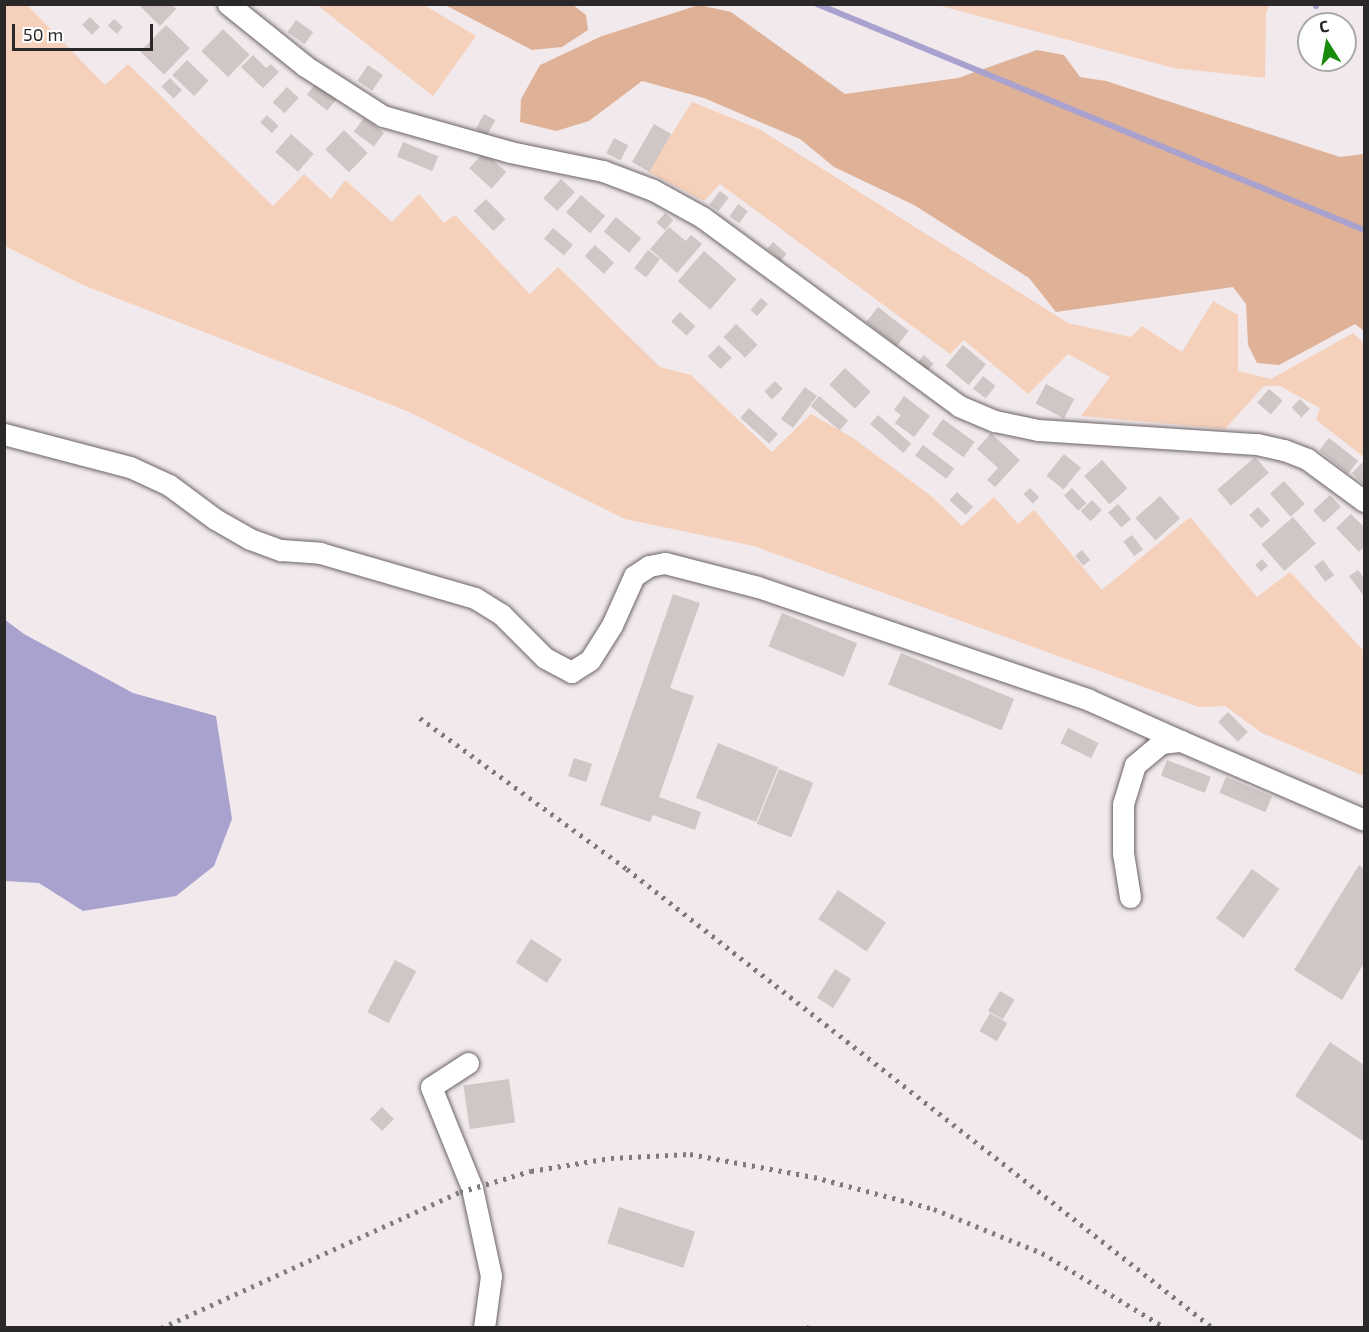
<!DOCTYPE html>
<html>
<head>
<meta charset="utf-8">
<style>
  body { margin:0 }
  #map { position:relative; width:1369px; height:1332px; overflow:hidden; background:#f1e9ec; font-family:"Exo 2",sans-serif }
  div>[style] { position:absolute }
  .green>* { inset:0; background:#f5d0ba }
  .forest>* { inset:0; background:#dfb297 }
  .water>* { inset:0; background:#a9a2cf }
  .stream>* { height:6px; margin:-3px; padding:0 3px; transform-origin:3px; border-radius:3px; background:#a9a2cf }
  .building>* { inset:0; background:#cfc6c5; transform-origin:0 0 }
  .roads { filter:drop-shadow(0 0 2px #6c6467) drop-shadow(0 0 2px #6c6467) }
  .minor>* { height:21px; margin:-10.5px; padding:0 10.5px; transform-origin:10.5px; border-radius:10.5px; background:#fff }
  .rail>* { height:4.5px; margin-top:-2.25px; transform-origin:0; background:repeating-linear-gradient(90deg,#7e797a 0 3px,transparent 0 9px) }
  span { translate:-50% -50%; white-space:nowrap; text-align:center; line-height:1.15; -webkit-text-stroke:4.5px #fff; paint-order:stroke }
  .frame { position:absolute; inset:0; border:6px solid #2b2829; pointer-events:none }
  .north { position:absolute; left:1297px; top:12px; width:60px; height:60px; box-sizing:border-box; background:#fff; border:2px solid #aaa9a9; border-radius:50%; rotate:349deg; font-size:16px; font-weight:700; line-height:24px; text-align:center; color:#2b2829 }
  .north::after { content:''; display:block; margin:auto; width:21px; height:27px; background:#188a0c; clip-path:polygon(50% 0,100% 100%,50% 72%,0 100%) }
  .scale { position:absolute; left:12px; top:24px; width:141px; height:27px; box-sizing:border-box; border:3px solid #2b2829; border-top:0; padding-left:8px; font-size:18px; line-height:21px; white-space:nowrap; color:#2b2829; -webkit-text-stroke:4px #fff; paint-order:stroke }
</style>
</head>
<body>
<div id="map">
  <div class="green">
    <div style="clip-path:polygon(4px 5px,27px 5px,105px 85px,128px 64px,273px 206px,304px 174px,331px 199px,345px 180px,392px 222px,419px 194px,444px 223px,455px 215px,530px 294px,558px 267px,660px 367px,691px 375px,772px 452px,811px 414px,853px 438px,931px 496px,962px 526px,994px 497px,1018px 524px,1034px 510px,1102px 590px,1190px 517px,1257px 597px,1290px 572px,1364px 651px,1364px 776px,1262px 733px,1225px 706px,1199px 707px,754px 546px,625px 519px,407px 411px,83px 285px,5px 246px)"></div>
    <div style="clip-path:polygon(317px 5px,424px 5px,476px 36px,433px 96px)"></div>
    <div style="clip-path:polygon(937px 5px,1269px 5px,1266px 13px,1265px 78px,1174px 68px)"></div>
    <div style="clip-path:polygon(692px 102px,759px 129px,1068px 323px,1131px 337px,1142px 326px,1182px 352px,1213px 301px,1238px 315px,1238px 371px,1271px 379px,1353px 333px,1364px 343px,1364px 457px,1316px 420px,1320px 408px,1280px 386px,1264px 386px,1225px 429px,1081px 416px,1110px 377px,1068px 354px,1028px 394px,964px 340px,950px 354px,720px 184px,704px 201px,648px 172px)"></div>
  </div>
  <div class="forest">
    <div style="clip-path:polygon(445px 5px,573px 5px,586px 15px,588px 30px,562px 47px,532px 50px)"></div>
    <div style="clip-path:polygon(699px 5px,731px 12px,845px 94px,958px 78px,1037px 50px,1064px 55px,1080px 77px,1106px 81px,1340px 157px,1364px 154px,1364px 331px,1355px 324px,1279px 365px,1257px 363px,1248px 345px,1246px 304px,1233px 287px,1056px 312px,1029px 278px,914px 205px,834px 167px,800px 139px,704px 98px,642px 81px,589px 121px,556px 131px,520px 122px,521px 99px,540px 65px,602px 36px)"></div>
  </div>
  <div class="water">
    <div style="clip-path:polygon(4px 619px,24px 634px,133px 693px,216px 716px,232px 819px,214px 866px,176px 896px,83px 911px,39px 883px,5px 881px)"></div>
  </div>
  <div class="stream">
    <div style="left:817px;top:4px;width:592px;rotate:22.45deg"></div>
    <div style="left:1316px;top:6px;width:2px;rotate:-90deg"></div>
  </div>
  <div class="building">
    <div style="clip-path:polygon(138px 4px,171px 4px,176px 9px,160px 26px)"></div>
    <div style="left:90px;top:17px;width:14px;height:11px;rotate:45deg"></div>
    <div style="left:114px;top:19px;width:12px;height:9px;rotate:42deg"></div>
    <div style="left:296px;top:20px;width:21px;height:15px;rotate:35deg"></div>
    <div style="left:166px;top:25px;width:33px;height:37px;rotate:44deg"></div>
    <div style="left:223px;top:29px;width:37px;height:31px;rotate:44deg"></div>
    <div style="clip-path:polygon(253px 55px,266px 68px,271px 64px,279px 72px,263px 88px,241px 67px)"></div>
    <div style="left:187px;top:60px;width:30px;height:21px;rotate:44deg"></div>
    <div style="left:368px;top:65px;width:18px;height:19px;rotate:34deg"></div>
    <div style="left:170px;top:78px;width:17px;height:12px;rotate:45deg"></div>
    <div style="left:317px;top:82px;width:26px;height:16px;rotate:39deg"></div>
    <div style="left:287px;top:87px;width:16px;height:21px;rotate:43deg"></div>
    <div style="left:484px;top:114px;width:13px;height:17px;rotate:29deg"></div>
    <div style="left:267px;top:115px;width:16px;height:10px;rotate:43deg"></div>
    <div style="left:364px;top:118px;width:25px;height:17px;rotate:37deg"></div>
    <div style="left:654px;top:124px;width:20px;height:44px;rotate:30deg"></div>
    <div style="left:344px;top:130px;width:33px;height:27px;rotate:44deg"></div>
    <div style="left:291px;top:134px;width:30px;height:24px;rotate:41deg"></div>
    <div style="left:614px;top:138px;width:16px;height:17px;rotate:27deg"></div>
    <div style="left:403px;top:142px;width:38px;height:16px;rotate:22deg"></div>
    <div style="left:484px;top:152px;width:30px;height:22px;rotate:42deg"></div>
    <div style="left:561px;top:179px;width:19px;height:26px;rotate:43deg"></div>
    <div style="left:720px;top:191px;width:11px;height:17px;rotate:38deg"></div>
    <div style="left:581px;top:195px;width:32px;height:23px;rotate:41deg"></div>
    <div style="left:486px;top:199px;width:28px;height:17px;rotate:46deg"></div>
    <div style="left:738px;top:204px;width:12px;height:15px;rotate:35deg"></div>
    <div style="left:665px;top:213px;width:11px;height:13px;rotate:41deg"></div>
    <div style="left:616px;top:217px;width:33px;height:19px;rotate:40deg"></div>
    <div style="clip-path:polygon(669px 227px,686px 241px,691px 235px,702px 244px,677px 273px,650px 249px)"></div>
    <div style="left:553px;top:228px;width:26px;height:14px;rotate:40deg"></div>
    <div style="left:773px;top:242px;width:18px;height:9px;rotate:41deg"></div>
    <div style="left:595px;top:245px;width:26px;height:15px;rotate:43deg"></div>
    <div style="left:648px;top:250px;width:15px;height:23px;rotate:37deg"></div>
    <div style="left:704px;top:251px;width:43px;height:40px;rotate:41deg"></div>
    <div style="left:761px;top:298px;width:9px;height:16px;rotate:41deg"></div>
    <div style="left:878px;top:307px;width:39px;height:19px;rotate:38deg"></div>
    <div style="left:680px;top:312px;width:21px;height:13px;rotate:43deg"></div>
    <div style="left:736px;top:324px;width:30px;height:18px;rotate:44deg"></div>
    <div style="left:719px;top:345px;width:18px;height:16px;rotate:45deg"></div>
    <div style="left:963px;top:345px;width:30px;height:27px;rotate:40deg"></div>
    <div style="left:924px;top:355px;width:13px;height:10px;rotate:42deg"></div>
    <div style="left:845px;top:368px;width:35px;height:23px;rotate:43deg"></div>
    <div style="left:983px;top:376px;width:16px;height:16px;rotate:38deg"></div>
    <div style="left:775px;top:381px;width:11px;height:15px;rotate:45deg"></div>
    <div style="left:1046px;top:384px;width:32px;height:22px;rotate:28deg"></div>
    <div style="left:805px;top:387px;width:15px;height:40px;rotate:37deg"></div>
    <div style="left:1269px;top:389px;width:18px;height:18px;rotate:41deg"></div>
    <div style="left:819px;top:396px;width:38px;height:13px;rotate:40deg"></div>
    <div style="clip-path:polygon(904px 396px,930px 416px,914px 437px,895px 423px,901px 415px,894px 410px)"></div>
    <div style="left:1300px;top:399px;width:14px;height:12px;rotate:45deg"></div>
    <div style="left:749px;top:408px;width:39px;height:13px;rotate:42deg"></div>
    <div style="left:878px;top:415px;width:44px;height:12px;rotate:41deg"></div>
    <div style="left:943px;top:419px;width:39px;height:19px;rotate:36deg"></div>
    <div style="clip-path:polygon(991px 433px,1020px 460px,995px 487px,987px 480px,998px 468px,977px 449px)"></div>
    <div style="left:1329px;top:438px;width:37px;height:16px;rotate:38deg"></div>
    <div style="left:923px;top:445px;width:39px;height:13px;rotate:37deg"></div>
    <div style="left:1064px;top:454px;width:22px;height:28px;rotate:39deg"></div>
    <div style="left:1255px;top:457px;width:21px;height:50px;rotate:49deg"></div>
    <div style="left:1102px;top:460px;width:38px;height:24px;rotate:48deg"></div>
    <div style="clip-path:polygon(1363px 462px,1364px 463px,1364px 485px,1352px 473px)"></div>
    <div style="left:1284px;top:481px;width:31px;height:19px;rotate:48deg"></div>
    <div style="left:1030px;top:488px;width:13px;height:9px;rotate:45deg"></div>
    <div style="left:1072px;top:488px;width:21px;height:11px;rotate:47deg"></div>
    <div style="left:957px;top:492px;width:22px;height:11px;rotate:43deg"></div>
    <div style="left:1330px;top:495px;width:16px;height:23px;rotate:47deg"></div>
    <div style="left:1160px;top:496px;width:30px;height:33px;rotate:48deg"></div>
    <div style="left:1092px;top:500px;width:14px;height:16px;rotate:45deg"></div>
    <div style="left:1118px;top:504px;width:20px;height:13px;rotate:49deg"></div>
    <div style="left:1258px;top:507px;width:18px;height:12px;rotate:47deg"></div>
    <div style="clip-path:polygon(1351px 514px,1364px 527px,1364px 547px,1359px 552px,1336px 528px)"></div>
    <div style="left:1293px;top:517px;width:35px;height:42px;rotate:49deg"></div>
    <div style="left:1132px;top:535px;width:18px;height:11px;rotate:52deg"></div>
    <div style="left:1082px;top:550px;width:13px;height:9px;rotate:51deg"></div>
    <div style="left:1262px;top:559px;width:9px;height:9px;rotate:49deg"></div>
    <div style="left:1323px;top:560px;width:19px;height:11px;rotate:54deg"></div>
    <div style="clip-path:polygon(1358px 570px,1364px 578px,1364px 596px,1349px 576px)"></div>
    <div style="clip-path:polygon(673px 594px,700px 603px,670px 688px,694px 696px,659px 797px,701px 812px,695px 830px,653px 815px,650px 822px,600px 805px)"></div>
    <div style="left:782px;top:613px;width:81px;height:36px;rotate:22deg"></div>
    <div style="left:901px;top:653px;width:122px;height:34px;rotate:22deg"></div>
    <div style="left:1228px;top:712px;width:28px;height:14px;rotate:45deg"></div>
    <div style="left:1068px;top:728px;width:34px;height:17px;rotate:26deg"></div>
    <div style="left:718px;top:743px;width:65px;height:59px;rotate:22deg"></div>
    <div style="left:574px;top:758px;width:19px;height:19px;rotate:18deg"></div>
    <div style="left:1167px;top:760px;width:47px;height:17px;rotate:21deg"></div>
    <div style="left:779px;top:769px;width:37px;height:59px;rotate:22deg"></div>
    <div style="left:1226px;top:777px;width:50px;height:17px;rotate:23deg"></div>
    <div style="clip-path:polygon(1359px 865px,1364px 869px,1364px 963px,1342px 1000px,1294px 970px)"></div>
    <div style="left:1252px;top:869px;width:34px;height:61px;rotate:36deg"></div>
    <div style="left:838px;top:890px;width:58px;height:35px;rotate:34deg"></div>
    <div style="left:531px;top:939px;width:37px;height:28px;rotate:33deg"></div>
    <div style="left:395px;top:960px;width:24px;height:59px;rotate:28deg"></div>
    <div style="left:835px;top:969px;width:19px;height:34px;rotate:32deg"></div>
    <div style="left:1000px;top:991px;width:17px;height:23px;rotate:31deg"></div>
    <div style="left:990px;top:1013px;width:20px;height:21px;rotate:30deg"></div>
    <div style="clip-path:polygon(1330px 1042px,1364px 1065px,1364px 1142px,1295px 1096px)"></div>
    <div style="left:509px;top:1079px;width:44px;height:46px;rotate:82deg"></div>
    <div style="left:382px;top:1107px;width:17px;height:17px;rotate:45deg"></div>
    <div style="left:619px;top:1207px;width:80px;height:38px;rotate:18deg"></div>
  </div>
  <div class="roads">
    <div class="minor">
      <div style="left:228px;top:4px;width:99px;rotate:38.8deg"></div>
      <div style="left:305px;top:66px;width:93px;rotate:32.7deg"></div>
      <div style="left:383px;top:116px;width:132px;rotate:15.8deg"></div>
      <div style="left:510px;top:152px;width:95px;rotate:11.5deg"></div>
      <div style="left:603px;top:171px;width:53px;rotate:20.8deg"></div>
      <div style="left:653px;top:190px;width:56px;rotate:28.9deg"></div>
      <div style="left:702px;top:217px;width:319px;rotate:36.3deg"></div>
      <div style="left:959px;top:406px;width:39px;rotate:23deg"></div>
      <div style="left:995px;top:421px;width:44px;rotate:11.8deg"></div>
      <div style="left:1038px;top:430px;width:219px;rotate:3.7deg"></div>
      <div style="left:1257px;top:444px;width:28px;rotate:13deg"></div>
      <div style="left:1284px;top:450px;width:25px;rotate:21deg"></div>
      <div style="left:1307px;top:459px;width:71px;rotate:36.4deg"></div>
      <div style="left:4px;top:434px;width:130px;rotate:14.7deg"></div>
      <div style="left:130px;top:467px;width:43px;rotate:24.8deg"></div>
      <div style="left:169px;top:485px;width:57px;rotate:36.5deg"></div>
      <div style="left:215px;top:519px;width:40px;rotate:29.7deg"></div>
      <div style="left:250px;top:539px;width:33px;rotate:20deg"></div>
      <div style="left:281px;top:550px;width:39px;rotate:4deg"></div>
      <div style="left:320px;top:553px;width:161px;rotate:16.2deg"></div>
      <div style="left:475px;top:598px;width:31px;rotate:32deg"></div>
      <div style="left:501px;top:614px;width:62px;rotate:45deg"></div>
      <div style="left:545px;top:658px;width:30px;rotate:28deg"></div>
      <div style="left:571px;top:672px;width:22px;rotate:-32deg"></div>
      <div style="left:590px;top:660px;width:41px;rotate:-57.8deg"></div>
      <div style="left:612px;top:625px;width:54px;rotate:-65.8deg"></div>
      <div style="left:634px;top:576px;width:18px;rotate:-34deg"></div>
      <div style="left:649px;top:566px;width:16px;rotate:-11deg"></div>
      <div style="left:665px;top:563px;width:96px;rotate:14.5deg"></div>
      <div style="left:758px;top:587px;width:348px;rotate:18.8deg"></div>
      <div style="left:1087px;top:699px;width:103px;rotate:24.1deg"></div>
      <div style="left:1130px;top:897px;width:45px;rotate:-99deg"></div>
      <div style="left:1123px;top:853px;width:49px;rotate:-90deg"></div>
      <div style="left:1123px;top:804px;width:41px;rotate:-72.9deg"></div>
      <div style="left:1135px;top:765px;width:34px;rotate:-40deg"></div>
      <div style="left:1161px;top:743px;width:20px;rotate:-6deg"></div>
      <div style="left:1181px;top:741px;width:199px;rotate:23.3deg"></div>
      <div style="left:468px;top:1063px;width:44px;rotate:147deg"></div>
      <div style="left:431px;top:1087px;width:109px;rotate:67.9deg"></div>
      <div style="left:472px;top:1188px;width:90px;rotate:77.8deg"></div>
      <div style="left:491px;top:1276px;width:52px;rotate:97.7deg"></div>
    </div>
  </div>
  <div class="rail">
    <div style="left:420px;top:718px;width:256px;rotate:36.1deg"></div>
    <div style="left:627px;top:869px;width:744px;rotate:38.07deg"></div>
    <div style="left:806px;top:1327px;width:3px;rotate:18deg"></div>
    <div style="left:161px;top:1328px;width:328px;rotate:-24.5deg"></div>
    <div style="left:460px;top:1192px;width:74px;rotate:-16.5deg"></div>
    <div style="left:531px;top:1171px;width:81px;rotate:-9.2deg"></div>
    <div style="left:611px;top:1158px;width:79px;rotate:-2.9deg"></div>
    <div style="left:690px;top:1154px;width:126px;rotate:10.5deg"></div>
    <div style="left:814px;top:1177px;width:124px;rotate:14.9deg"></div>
    <div style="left:934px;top:1209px;width:117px;rotate:22.2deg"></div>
    <div style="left:1042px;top:1253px;width:145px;rotate:31.2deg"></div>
  </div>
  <div class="frame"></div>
  <div class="north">С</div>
  <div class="scale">50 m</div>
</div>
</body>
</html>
